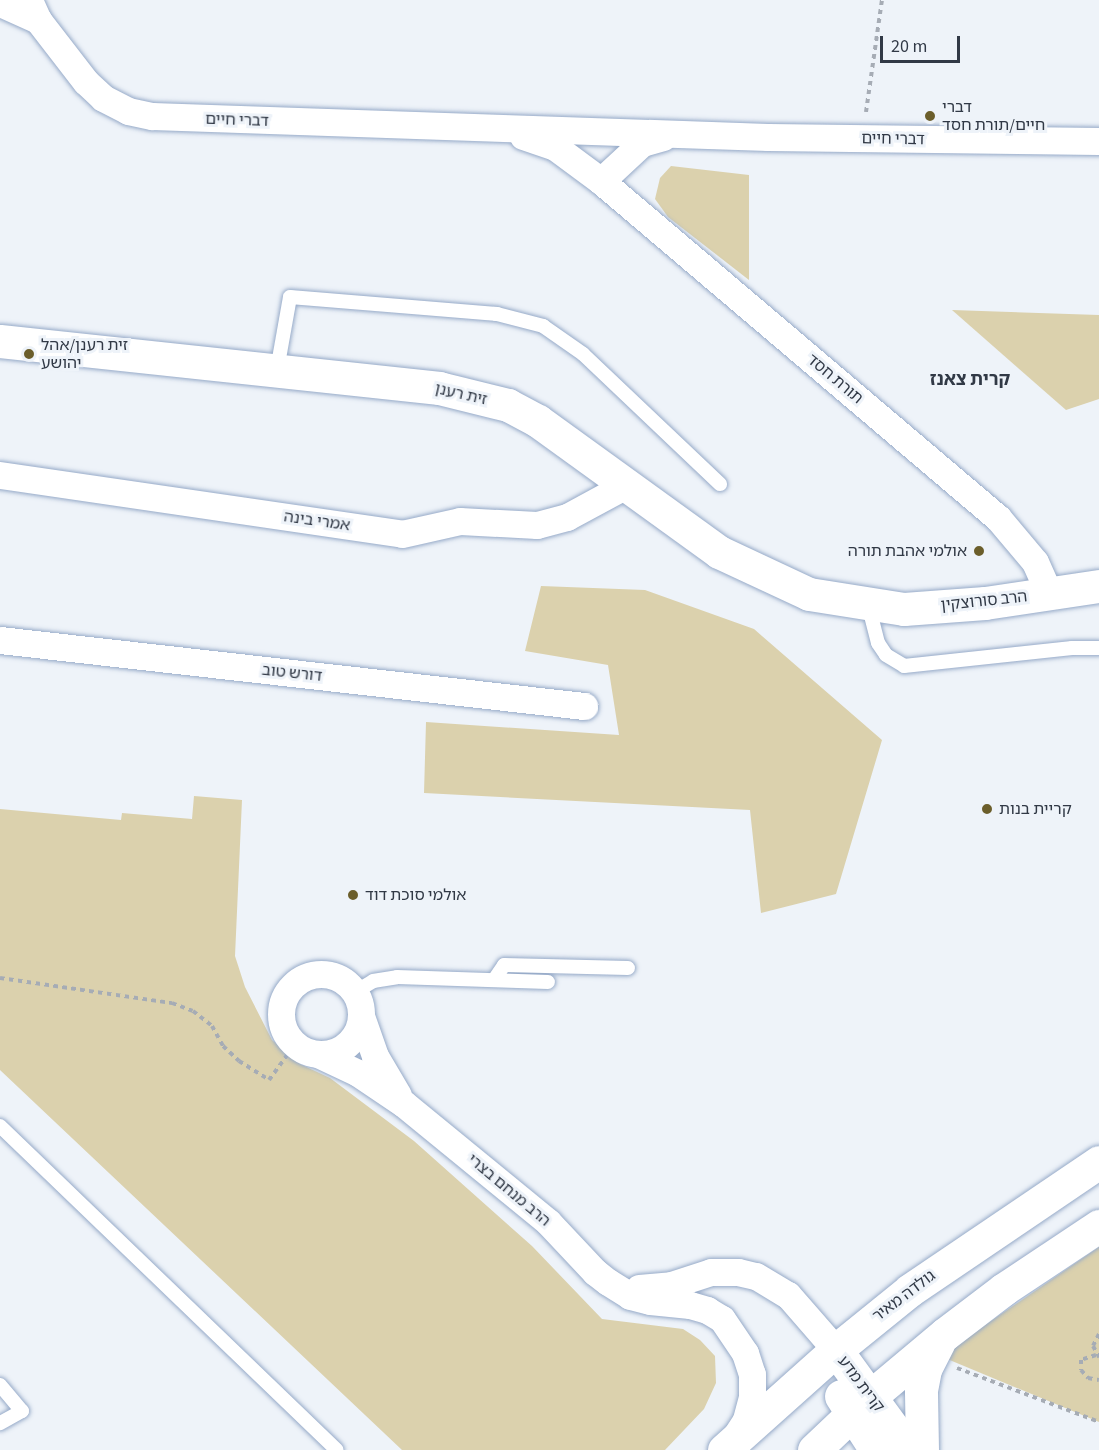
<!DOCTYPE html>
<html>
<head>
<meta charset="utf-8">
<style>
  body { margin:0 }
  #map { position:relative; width:1099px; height:1450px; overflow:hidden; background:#eef3f9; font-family:"Source Sans 3","Noto Sans Hebrew",sans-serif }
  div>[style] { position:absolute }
  .green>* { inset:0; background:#dbd1ad }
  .path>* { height:4px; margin-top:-2px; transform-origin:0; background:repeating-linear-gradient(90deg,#a6acb5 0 4.5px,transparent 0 9px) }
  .roads { filter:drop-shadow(0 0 2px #96aac8) drop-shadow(0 0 2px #96aac8) }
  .lane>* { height:14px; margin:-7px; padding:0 7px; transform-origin:7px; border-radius:7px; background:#fff }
  .street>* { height:27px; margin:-13.5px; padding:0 13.5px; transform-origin:13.5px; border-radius:13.5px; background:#fff }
  .street>.ring { margin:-13.5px; padding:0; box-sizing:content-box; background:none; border:27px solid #fff; border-radius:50% }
  .secondary>* { height:33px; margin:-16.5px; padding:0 16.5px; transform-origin:16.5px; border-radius:16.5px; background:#fff }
  .dots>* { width:16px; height:16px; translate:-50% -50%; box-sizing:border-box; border:3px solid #eef3f9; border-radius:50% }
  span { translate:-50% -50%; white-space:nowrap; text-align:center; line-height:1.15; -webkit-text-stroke:6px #eef3f9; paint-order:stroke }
  .poi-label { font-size:16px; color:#313946 }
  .left { translate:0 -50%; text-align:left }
  .right { translate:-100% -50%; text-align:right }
  .street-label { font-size:16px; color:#313946 }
  .neighbourhood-label { font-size:18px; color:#313946; font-weight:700 }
  .scale { position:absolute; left:880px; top:36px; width:80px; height:27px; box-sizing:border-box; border:3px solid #313946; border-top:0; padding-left:8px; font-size:18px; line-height:21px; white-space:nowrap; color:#313946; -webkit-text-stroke:4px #eef3f9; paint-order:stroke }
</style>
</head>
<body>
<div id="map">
  <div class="green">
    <div style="clip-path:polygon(671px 166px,749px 175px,749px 280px,668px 217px,655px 199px,660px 178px)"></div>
    <div style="clip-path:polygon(952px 310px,1099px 315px,1099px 399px,1066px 410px)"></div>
    <div style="clip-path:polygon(541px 586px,645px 590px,754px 629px,882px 740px,836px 894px,761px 913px,750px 810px,424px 793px,426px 722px,619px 735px,608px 665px,525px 651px)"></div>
    <div style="clip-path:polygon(194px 796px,242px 800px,235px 956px,245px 987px,272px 1040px,300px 1064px,330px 1078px,414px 1141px,532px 1246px,602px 1319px,683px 1329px,700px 1340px,715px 1356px,716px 1383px,704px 1409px,665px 1450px,402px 1450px,0 1070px,0 809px,121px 820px,122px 813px,192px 819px)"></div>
    <div style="clip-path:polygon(1099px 1247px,1099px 1422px,940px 1356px)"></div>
  </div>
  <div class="path">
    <div style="left:866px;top:112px;width:113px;rotate:-81.9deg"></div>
    <div style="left:0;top:978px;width:174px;rotate:8.3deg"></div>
    <div style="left:172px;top:1003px;width:22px;rotate:21deg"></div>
    <div style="left:193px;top:1011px;width:24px;rotate:38deg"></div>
    <div style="left:212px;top:1026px;width:23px;rotate:61deg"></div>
    <div style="left:223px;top:1046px;width:22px;rotate:43deg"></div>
    <div style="left:239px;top:1061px;width:36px;rotate:32deg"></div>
    <div style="left:269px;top:1080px;width:37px;rotate:-54deg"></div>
    <div style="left:1099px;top:1334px;width:13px;rotate:117deg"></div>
    <div style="left:1093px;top:1346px;width:13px;rotate:61deg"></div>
    <div style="left:1096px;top:1355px;width:16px;rotate:162deg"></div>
    <div style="left:1081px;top:1360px;width:10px;rotate:90deg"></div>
    <div style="left:1081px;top:1370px;width:11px;rotate:49deg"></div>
    <div style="left:1088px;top:1378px;width:11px;rotate:10deg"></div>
    <div style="left:957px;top:1368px;width:152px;rotate:20.8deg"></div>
  </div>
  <div class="roads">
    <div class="lane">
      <div style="left:277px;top:370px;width:74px;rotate:-79.9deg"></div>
      <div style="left:290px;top:297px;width:208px;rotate:4.7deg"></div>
      <div style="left:497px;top:314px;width:48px;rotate:14.6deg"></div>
      <div style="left:543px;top:326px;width:49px;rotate:35deg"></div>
      <div style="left:583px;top:354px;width:189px;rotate:43.5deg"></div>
      <div style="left:868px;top:604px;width:40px;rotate:75.6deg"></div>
      <div style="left:878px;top:643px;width:14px;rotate:56deg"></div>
      <div style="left:886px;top:655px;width:21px;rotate:31deg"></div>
      <div style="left:904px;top:666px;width:169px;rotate:-6.1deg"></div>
      <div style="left:1072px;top:648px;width:27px"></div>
      <div style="left:494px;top:980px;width:18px;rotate:-56deg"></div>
      <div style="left:504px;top:965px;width:124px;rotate:1.4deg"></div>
      <div style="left:355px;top:992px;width:21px;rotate:-31deg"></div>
      <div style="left:373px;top:981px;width:24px;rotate:-9deg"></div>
      <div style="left:397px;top:977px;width:151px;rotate:1.9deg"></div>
      <div style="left:0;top:1126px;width:467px;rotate:43.9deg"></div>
      <div style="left:0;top:1385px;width:34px;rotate:50deg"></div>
      <div style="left:22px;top:1411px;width:25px;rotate:151deg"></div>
    </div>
    <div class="street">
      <div style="left:29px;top:0;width:22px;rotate:66deg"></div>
      <div style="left:38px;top:20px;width:78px;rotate:52.3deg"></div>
      <div style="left:86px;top:82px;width:23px;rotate:43deg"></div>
      <div style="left:103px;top:98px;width:28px;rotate:27deg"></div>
      <div style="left:128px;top:111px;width:25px;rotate:12deg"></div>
      <div style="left:152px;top:116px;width:616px;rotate:1.95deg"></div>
      <div style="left:768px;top:137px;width:331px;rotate:0.7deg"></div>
      <div style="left:0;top:3px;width:42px;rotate:24.1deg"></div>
      <div style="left:523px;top:136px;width:34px;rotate:19deg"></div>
      <div style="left:555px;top:147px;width:57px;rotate:36.5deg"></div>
      <div style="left:601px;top:181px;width:521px;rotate:40.33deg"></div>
      <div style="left:998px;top:518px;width:57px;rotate:49.9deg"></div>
      <div style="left:1035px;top:562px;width:34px;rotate:66deg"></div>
      <div style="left:601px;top:181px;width:56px;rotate:-42.8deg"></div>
      <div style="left:642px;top:143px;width:22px;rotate:-16deg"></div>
      <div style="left:0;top:475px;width:406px;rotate:8.3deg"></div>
      <div style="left:402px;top:534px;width:59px;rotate:-12.6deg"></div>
      <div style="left:460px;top:521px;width:77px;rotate:3deg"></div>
      <div style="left:537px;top:525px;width:31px;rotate:-15deg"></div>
      <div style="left:567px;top:517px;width:67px;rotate:-28.5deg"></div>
      <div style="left:0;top:640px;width:588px;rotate:6.45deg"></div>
      <div class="ring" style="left:281px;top:974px;width:53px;height:53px"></div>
      <div style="left:361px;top:1016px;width:42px;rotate:70.7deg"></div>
      <div style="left:375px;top:1056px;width:45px;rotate:59.5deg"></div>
      <div style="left:318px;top:1054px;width:44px;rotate:25.4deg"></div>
      <div style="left:358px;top:1073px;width:55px;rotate:34deg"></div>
      <div style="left:404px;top:1104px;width:186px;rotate:39.3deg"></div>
      <div style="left:548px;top:1222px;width:69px;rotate:46.8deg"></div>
      <div style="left:595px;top:1272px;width:16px;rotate:38deg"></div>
      <div style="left:608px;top:1282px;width:26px;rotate:32deg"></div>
      <div style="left:630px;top:1296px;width:21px;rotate:14deg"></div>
      <div style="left:650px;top:1301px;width:40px;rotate:5.7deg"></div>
      <div style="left:690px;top:1305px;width:18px;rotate:16deg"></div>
      <div style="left:707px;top:1310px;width:17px;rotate:31deg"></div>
      <div style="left:722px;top:1319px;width:41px;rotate:55.9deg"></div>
      <div style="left:745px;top:1353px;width:22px;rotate:72deg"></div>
      <div style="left:752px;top:1374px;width:23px;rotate:90deg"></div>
      <div style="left:752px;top:1397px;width:24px;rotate:105deg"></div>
      <div style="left:746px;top:1420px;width:20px;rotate:123deg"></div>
      <div style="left:639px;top:1288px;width:32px;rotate:-5deg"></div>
      <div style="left:671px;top:1285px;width:42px;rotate:-18deg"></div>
      <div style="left:711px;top:1272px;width:27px"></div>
      <div style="left:738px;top:1272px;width:18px;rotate:13deg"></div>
      <div style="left:756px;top:1276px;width:37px;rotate:31deg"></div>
      <div style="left:788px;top:1295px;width:73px;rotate:48.9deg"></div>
    </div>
    <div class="secondary">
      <div style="left:0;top:341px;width:442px;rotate:6.1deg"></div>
      <div style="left:439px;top:388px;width:71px;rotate:13.8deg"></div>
      <div style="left:508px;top:405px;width:34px;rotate:28deg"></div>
      <div style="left:538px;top:421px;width:223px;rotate:35.9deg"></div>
      <div style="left:719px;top:552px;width:99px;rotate:25deg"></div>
      <div style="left:809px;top:594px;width:96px;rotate:9deg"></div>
      <div style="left:904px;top:609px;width:81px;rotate:-4.2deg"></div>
      <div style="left:985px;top:603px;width:115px;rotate:-8.5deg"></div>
      <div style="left:836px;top:1350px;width:124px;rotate:53.9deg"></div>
      <div style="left:841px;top:1396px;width:64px;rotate:57.1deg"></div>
      <div style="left:724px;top:1450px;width:150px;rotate:-41.8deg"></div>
      <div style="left:836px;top:1350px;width:95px;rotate:-39deg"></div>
      <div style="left:910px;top:1290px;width:228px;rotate:-34.1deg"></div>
      <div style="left:814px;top:1450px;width:79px;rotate:-43.5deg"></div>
      <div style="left:871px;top:1396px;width:97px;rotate:-40deg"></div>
      <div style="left:945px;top:1334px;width:74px;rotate:-37.3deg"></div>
      <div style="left:1004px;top:1289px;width:114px;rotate:-33.6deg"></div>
      <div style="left:922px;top:1450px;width:60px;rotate:-91deg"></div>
      <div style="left:921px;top:1390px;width:21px;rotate:-79deg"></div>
      <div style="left:925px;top:1369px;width:30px;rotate:-63deg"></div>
    </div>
  </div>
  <div class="dots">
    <div style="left:930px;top:116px;background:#6b5e2b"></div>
    <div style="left:29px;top:354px;background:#6b5e2b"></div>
    <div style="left:979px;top:551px;background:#6b5e2b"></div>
    <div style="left:987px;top:809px;background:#6b5e2b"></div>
    <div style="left:353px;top:895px;background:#6b5e2b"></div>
  </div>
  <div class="poi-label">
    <span class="left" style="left:942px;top:116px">דברי<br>חיים/תורת חסד</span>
    <span class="left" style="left:41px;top:354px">זית רענן/אהל<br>יהושע</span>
    <span class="right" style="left:967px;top:551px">אולמי אהבת תורה</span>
    <span class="left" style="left:999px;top:809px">קריית בנות</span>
    <span class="left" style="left:365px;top:895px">אולמי סוכת דוד</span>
  </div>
  <div class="street-label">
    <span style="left:237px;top:120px;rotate:2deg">דברי חיים</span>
    <span style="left:893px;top:139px;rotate:1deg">דברי חיים</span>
    <span style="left:835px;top:379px;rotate:40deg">תורת חסד</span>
    <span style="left:461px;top:394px;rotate:13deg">זית רענן</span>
    <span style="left:317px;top:521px;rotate:8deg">אמרי בינה</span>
    <span style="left:984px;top:601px;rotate:-6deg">הרב סורוצקין</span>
    <span style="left:292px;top:673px;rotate:6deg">דורש טוב</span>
    <span style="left:509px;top:1190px;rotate:40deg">הרב מנחם בצרי</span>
    <span style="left:904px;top:1296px;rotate:-37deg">גולדה מאיר</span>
    <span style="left:861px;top:1384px;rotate:53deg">קרית מדע</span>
  </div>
  <div class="neighbourhood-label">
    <span style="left:970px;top:380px">קרית צאנז</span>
  </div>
  <div class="scale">20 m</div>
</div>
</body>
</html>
